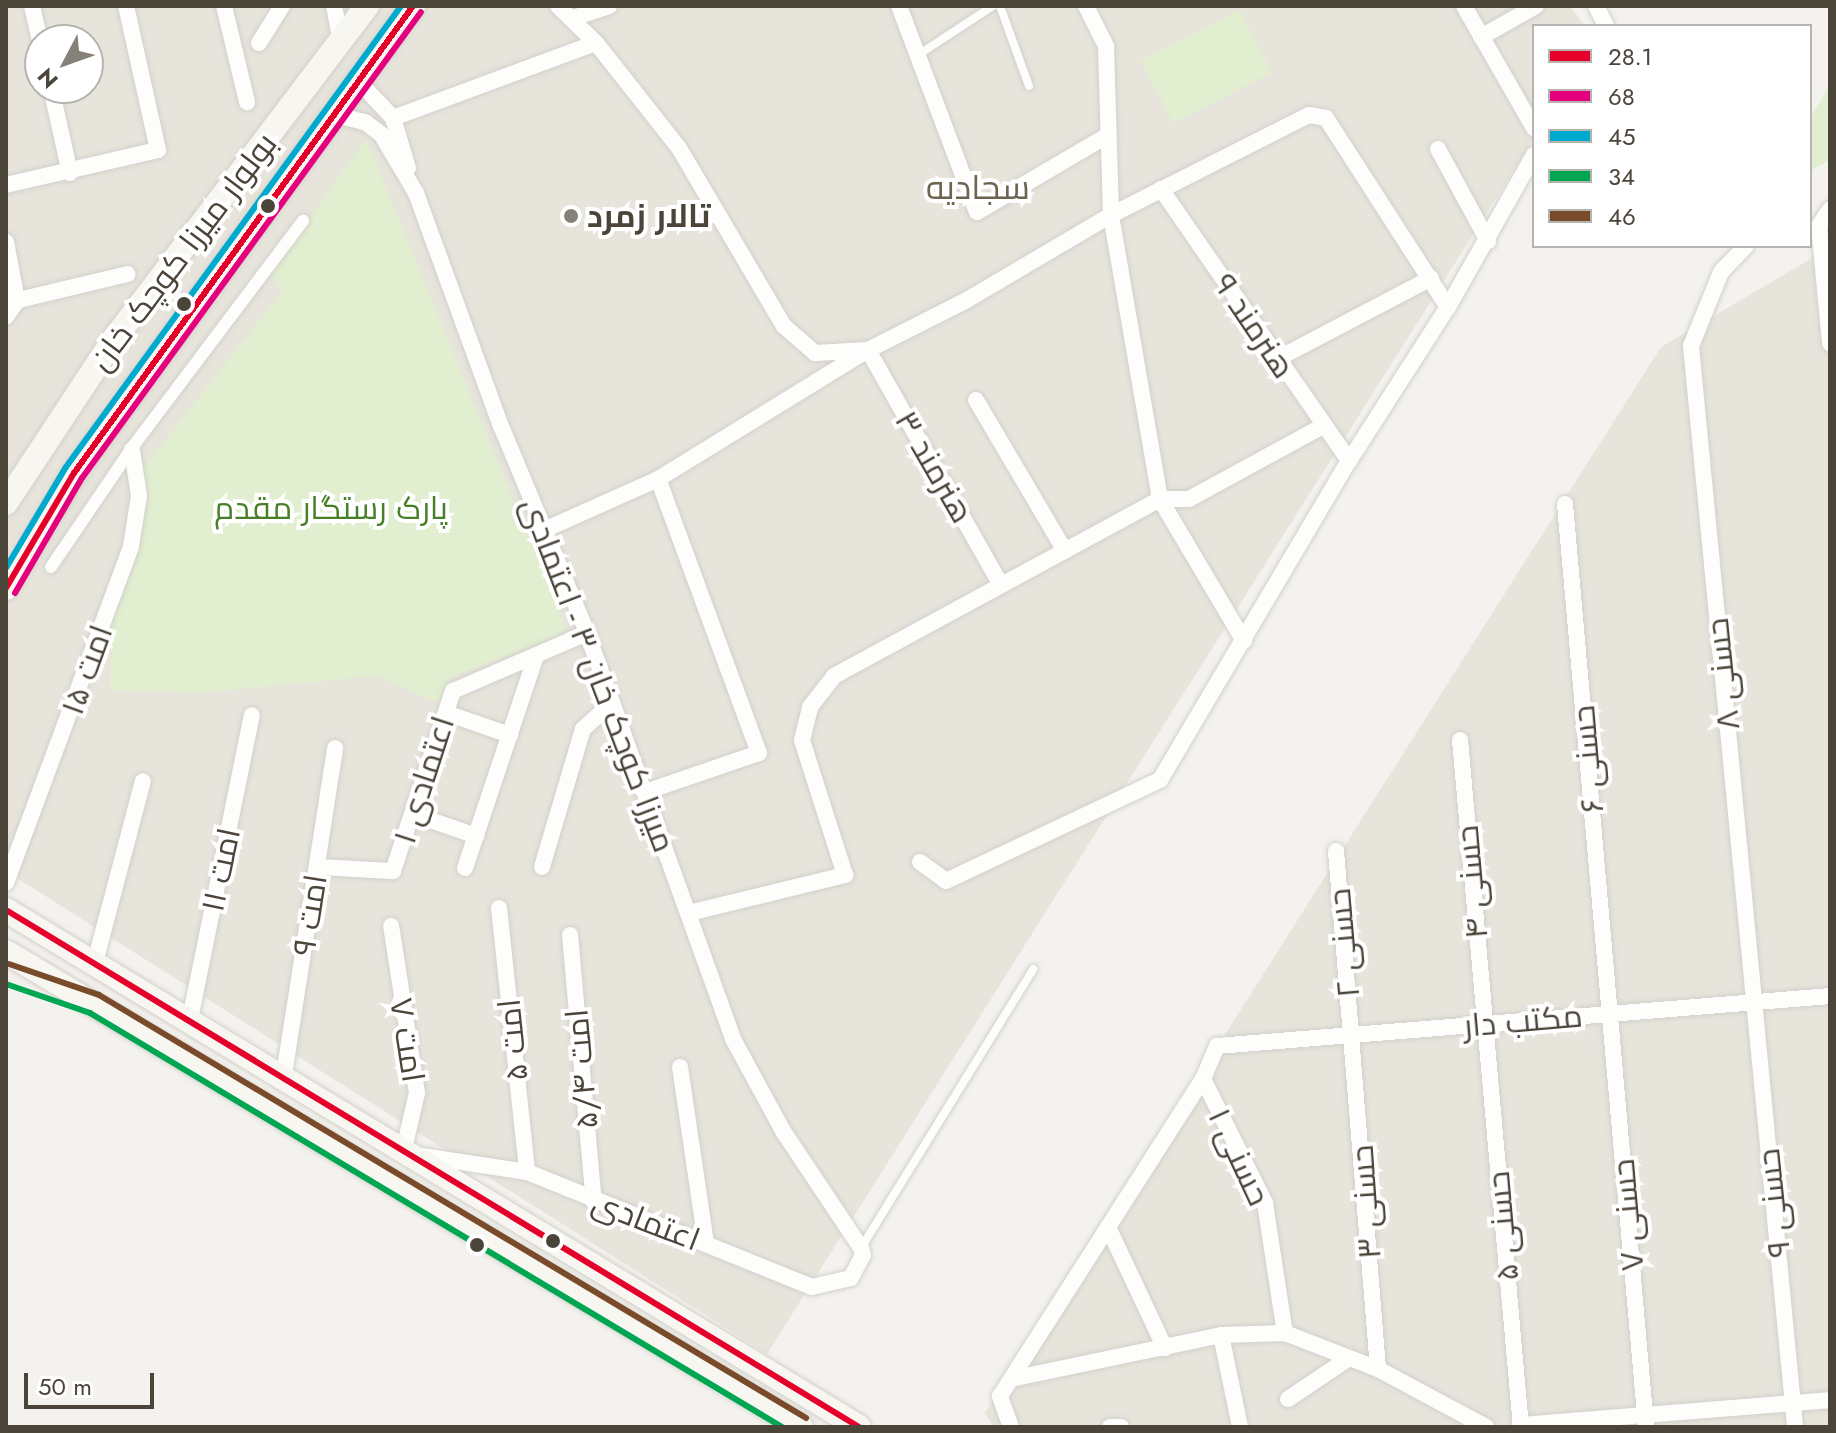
<!DOCTYPE html>
<html>
<head>
<meta charset="utf-8">
<style>
  body { margin:0 }
  #map { position:relative; width:1836px; height:1433px; overflow:hidden; background:#f4f2ee; font-family:Jost,Cairo,sans-serif }
  div>[style] { position:absolute }
  .residential>* { inset:0; background:#e7e4dc }
  .green>* { inset:0; background:#e1eecf; transform-origin:0 0 }
  .roads { filter:drop-shadow(0 0 2px #d2d0cb) drop-shadow(0 0 2px #d2d0cb) }
  .service>* { height:8px; margin:-4px; padding:0 4px; transform-origin:4px; border-radius:4px; background:#fdfdfc }
  .pedestrian>* { height:12px; margin:-6px; padding:0 6px; transform-origin:6px; border-radius:6px; background:#fdfdfc }
  .minor>* { height:16px; margin:-8px; padding:0 8px; transform-origin:8px; border-radius:8px; background:#fdfdfc }
  .secondary>* { height:24px; margin:-12px; padding:0 12px; transform-origin:12px; border-radius:12px; background:#f7f6f1 }
  .bus-1>* { height:6px; margin:-3px; padding:0 3px; transform-origin:3px; border-radius:3px; background:#e4002b }
  .bus-2>* { height:6px; margin:-3px; padding:0 3px; transform-origin:3px; border-radius:3px; background:#e5007d }
  .bus-3>* { height:6px; margin:-3px; padding:0 3px; transform-origin:3px; border-radius:3px; background:#00a9ce }
  .bus-4>* { height:6px; margin:-3px; padding:0 3px; transform-origin:3px; border-radius:3px; background:#00a651 }
  .bus-5>* { height:6px; margin:-3px; padding:0 3px; transform-origin:3px; border-radius:3px; background:#7a4b2a }
  .dots>* { width:22px; height:22px; translate:-50% -50%; box-sizing:border-box; border:4px solid #fff; border-radius:50% }
  span { translate:-50% -50%; white-space:nowrap; text-align:center; line-height:1.15; -webkit-text-stroke:8px #fff; paint-order:stroke }
  .poi-label { font-size:32px; color:#4b4439; font-weight:700 }
  .left { translate:0 -50%; text-align:left }
  .street-label { font-size:32px; color:#4b4439 }
  .park-label { font-size:32px; color:#4a7f2a }
  .neighbourhood-label { font-size:34px; color:#6e6250 }
  .frame { position:absolute; inset:0; border:8px solid #4b4439; pointer-events:none }
  .legend { position:absolute; left:1532px; top:24px; width:280px; height:224px; box-sizing:border-box; background:#fff; border:2px solid #b7b4b0; margin:0; padding:10px 14px; list-style:none; font-size:24px; color:#4b4439 }
  .legend li { display:flex; align-items:center; gap:16px; height:40px }
  .legend b { width:40px; border:2px solid #b7b4b0 }
  .north { position:absolute; left:24px; top:24px; width:80px; height:80px; box-sizing:border-box; background:#fff; border:2px solid #b7b4b0; border-radius:50%; rotate:229deg; font-size:22px; font-weight:700; line-height:32px; text-align:center; color:#4b4439 }
  .north::after { content:''; display:block; margin:auto; width:28px; height:36px; background:#868178; clip-path:polygon(50% 0,100% 100%,50% 72%,0 100%) }
  .scale { position:absolute; left:24px; top:1373px; width:130px; height:36px; box-sizing:border-box; border:4px solid #4b4439; border-top:0; padding-left:10px; font-size:24px; line-height:28px; white-space:nowrap; color:#4b4439; -webkit-text-stroke:6px #fff; paint-order:stroke }
</style>
</head>
<body>
<div id="map">
  <div class="residential">
    <div style="clip-path:polygon(evenodd,6px 6px,1570px 6px,1585px 26px,1534px 26px,1534px 138px,767px 1354px,6px 871px,6px 6px,40px 40px,88px 40px,88px 88px,40px 88px,40px 40px)"></div>
    <div style="clip-path:polygon(1830px 233px,1830px 1427px,994px 1427px,985px 1413px,1661px 347px,1819px 254px)"></div>
  </div>
  <div class="green">
    <div style="left:1240px;top:10px;width:70px;height:111px;rotate:63deg"></div>
    <div style="clip-path:polygon(1830px 85px,1830px 160px,1810px 171px,1810px 118px)"></div>
    <div style="clip-path:polygon(366px 139px,567px 632px,449px 678px,439px 703px,376px 676px,199px 693px,110px 690px,113px 611px,138px 532px,144px 467px,282px 292px,271px 272px)"></div>
  </div>
  <div class="roads">
    <div class="service">
      <div style="left:1000px;top:6px;width:85px;rotate:70.1deg"></div>
      <div style="left:918px;top:55px;width:90px;rotate:-33.2deg"></div>
      <div style="left:861px;top:1248px;width:328px;rotate:-58.3deg"></div>
    </div>
    <div class="pedestrian">
      <div style="left:51px;top:567px;width:148px;rotate:-55.8deg"></div>
      <div style="left:134px;top:445px;width:281px;rotate:-53deg"></div>
    </div>
    <div class="minor">
      <div style="left:32px;top:6px;width:36px;rotate:77deg"></div>
      <div style="left:224px;top:6px;width:99px;rotate:76.5deg"></div>
      <div style="left:334px;top:6px;width:38px;rotate:79deg"></div>
      <div style="left:558px;top:6px;width:53px;rotate:44.2deg"></div>
      <div style="left:596px;top:43px;width:134px;rotate:51.7deg"></div>
      <div style="left:679px;top:148px;width:207px;rotate:59.5deg"></div>
      <div style="left:784px;top:326px;width:41px;rotate:41.1deg"></div>
      <div style="left:815px;top:353px;width:53px;rotate:-3.2deg"></div>
      <div style="left:868px;top:350px;width:270px;rotate:60.5deg"></div>
      <div style="left:899px;top:6px;width:220px;rotate:69.3deg"></div>
      <div style="left:977px;top:212px;width:152px;rotate:-30.4deg"></div>
      <div style="left:1464px;top:6px;width:141px;rotate:60.2deg"></div>
      <div style="left:1596px;top:6px;width:22px;rotate:63deg"></div>
      <div style="left:573px;top:18px;width:38px;rotate:-18deg"></div>
      <div style="left:1481px;top:37px;width:63px;rotate:-29.4deg"></div>
      <div style="left:259px;top:43px;width:44px;rotate:-58.1deg"></div>
      <div style="left:359px;top:82px;width:50px;rotate:46.6deg"></div>
      <div style="left:393px;top:118px;width:52px;rotate:73.3deg"></div>
      <div style="left:51px;top:88px;width:87px;rotate:77.4deg"></div>
      <div style="left:336px;top:115px;width:30px;rotate:14deg"></div>
      <div style="left:365px;top:122px;width:20px;rotate:37deg"></div>
      <div style="left:381px;top:134px;width:69px;rotate:59.3deg"></div>
      <div style="left:416px;top:193px;width:248px;rotate:70deg"></div>
      <div style="left:501px;top:426px;width:224px;rotate:67.4deg"></div>
      <div style="left:587px;top:633px;width:431px;rotate:70.2deg"></div>
      <div style="left:733px;top:1039px;width:105px;rotate:61.5deg"></div>
      <div style="left:783px;top:1131px;width:141px;rotate:56.3deg"></div>
      <div style="left:861px;top:1248px;width:7px;rotate:74deg"></div>
      <div style="left:863px;top:1255px;width:26px;rotate:118deg"></div>
      <div style="left:851px;top:1278px;width:40px;rotate:167deg"></div>
      <div style="left:812px;top:1287px;width:307px;rotate:-158deg"></div>
      <div style="left:527px;top:1172px;width:125px;rotate:-171.3deg"></div>
      <div style="left:403px;top:1153px;width:62px;rotate:-76.9deg"></div>
      <div style="left:417px;top:1093px;width:169px;rotate:-98.8deg"></div>
      <div style="left:393px;top:118px;width:216px;rotate:-20.3deg"></div>
      <div style="left:1438px;top:149px;width:105px;rotate:61.5deg"></div>
      <div style="left:6px;top:185px;width:156px;rotate:-13deg"></div>
      <div style="left:158px;top:150px;width:148px;rotate:-102.5deg"></div>
      <div style="left:1161px;top:189px;width:331px;rotate:55.3deg"></div>
      <div style="left:1819px;top:226px;width:118px;rotate:84.6deg"></div>
      <div style="left:1819px;top:226px;width:20px;rotate:-57deg"></div>
      <div style="left:6px;top:242px;width:60px;rotate:79.4deg"></div>
      <div style="left:17px;top:301px;width:19px;rotate:125deg"></div>
      <div style="left:1746px;top:246px;width:36px;rotate:134deg"></div>
      <div style="left:1721px;top:272px;width:80px;rotate:112.1deg"></div>
      <div style="left:1691px;top:346px;width:1086px;rotate:84.5deg"></div>
      <div style="left:6px;top:303px;width:125px;rotate:-13.4deg"></div>
      <div style="left:1277px;top:359px;width:174px;rotate:-27.7deg"></div>
      <div style="left:976px;top:400px;width:175px;rotate:59.5deg"></div>
      <div style="left:1160px;top:499px;width:29px"></div>
      <div style="left:1189px;top:499px;width:153px;rotate:-28.6deg"></div>
      <div style="left:1160px;top:499px;width:165px;rotate:59.4deg"></div>
      <div style="left:1565px;top:504px;width:927px;rotate:84.98deg"></div>
      <div style="left:544px;top:530px;width:125px;rotate:-24.1deg"></div>
      <div style="left:658px;top:479px;width:246px;rotate:-31.6deg"></div>
      <div style="left:868px;top:350px;width:109px;rotate:-26.8deg"></div>
      <div style="left:965px;top:301px;width:169px;rotate:-30.5deg"></div>
      <div style="left:1111px;top:215px;width:222px;rotate:-26.8deg"></div>
      <div style="left:1309px;top:115px;width:17px;rotate:10deg"></div>
      <div style="left:1326px;top:118px;width:225px;rotate:57.2deg"></div>
      <div style="left:446px;top:713px;width:68px;rotate:19deg"></div>
      <div style="left:1460px;top:740px;width:690px;rotate:84.93deg"></div>
      <div style="left:645px;top:792px;width:120px;rotate:-18.9deg"></div>
      <div style="left:759px;top:753px;width:292px;rotate:-110.2deg"></div>
      <div style="left:413px;top:814px;width:67px;rotate:19.2deg"></div>
      <div style="left:1336px;top:851px;width:520px;rotate:85.36deg"></div>
      <div style="left:920px;top:862px;width:32px;rotate:36deg"></div>
      <div style="left:946px;top:881px;width:237px;rotate:-25.3deg"></div>
      <div style="left:1160px;top:780px;width:371px;rotate:-59.4deg"></div>
      <div style="left:1349px;top:461px;width:183px;rotate:-57.3deg"></div>
      <div style="left:1448px;top:307px;width:175px;rotate:-60.5deg"></div>
      <div style="left:318px;top:867px;width:75px;rotate:3.1deg"></div>
      <div style="left:393px;top:871px;width:190px;rotate:-71.6deg"></div>
      <div style="left:453px;top:691px;width:146px;rotate:-23.4deg"></div>
      <div style="left:542px;top:867px;width:144px;rotate:-73.5deg"></div>
      <div style="left:583px;top:729px;width:39px;rotate:-42deg"></div>
      <div style="left:465px;top:868px;width:224px;rotate:-71.5deg"></div>
      <div style="left:6px;top:883px;width:359px;rotate:-69.6deg"></div>
      <div style="left:131px;top:546px;width:51px;rotate:-80.9deg"></div>
      <div style="left:139px;top:496px;width:47px;rotate:-98.7deg"></div>
      <div style="left:499px;top:908px;width:265px;rotate:83.9deg"></div>
      <div style="left:689px;top:913px;width:161px;rotate:-13.7deg"></div>
      <div style="left:845px;top:875px;width:142px;rotate:-107.7deg"></div>
      <div style="left:802px;top:740px;width:34px;rotate:-76deg"></div>
      <div style="left:810px;top:707px;width:39px;rotate:-52deg"></div>
      <div style="left:834px;top:676px;width:371px;rotate:-28.5deg"></div>
      <div style="left:1160px;top:499px;width:288px;rotate:-99.8deg"></div>
      <div style="left:1111px;top:215px;width:169px;rotate:-91.7deg"></div>
      <div style="left:1106px;top:46px;width:45px;rotate:-116.6deg"></div>
      <div style="left:570px;top:935px;width:268px;rotate:84.9deg"></div>
      <div style="left:94px;top:966px;width:191px;rotate:-75.2deg"></div>
      <div style="left:189px;top:1024px;width:315px;rotate:-78.5deg"></div>
      <div style="left:680px;top:1067px;width:178px;rotate:81.6deg"></div>
      <div style="left:1203px;top:1079px;width:139px;rotate:63.4deg"></div>
      <div style="left:1265px;top:1203px;width:132px;rotate:81.3deg"></div>
      <div style="left:283px;top:1081px;width:337px;rotate:-81.1deg"></div>
      <div style="left:1108px;top:1227px;width:134px;rotate:64.8deg"></div>
      <div style="left:1221px;top:1335px;width:94px;rotate:78.3deg"></div>
      <div style="left:1011px;top:1379px;width:215px;rotate:-11.8deg"></div>
      <div style="left:1221px;top:1335px;width:64px;rotate:-1.8deg"></div>
      <div style="left:1285px;top:1333px;width:100px;rotate:21.2deg"></div>
      <div style="left:1378px;top:1369px;width:123px;rotate:28.2deg"></div>
      <div style="left:1288px;top:1399px;width:73px;rotate:-33.9deg"></div>
      <div style="left:1520px;top:1425px;width:311px;rotate:-4.6deg"></div>
      <div style="left:1011px;top:1427px;width:33px;rotate:-110deg"></div>
      <div style="left:1000px;top:1396px;width:376px;rotate:-57.4deg"></div>
      <div style="left:1203px;top:1079px;width:36px;rotate:-67deg"></div>
      <div style="left:1217px;top:1046px;width:615px;rotate:-4.66deg"></div>
      <div style="left:1110px;top:1427px;width:11px"></div>
    </div>
    <div class="secondary">
      <div style="left:6px;top:503px;width:198px;rotate:-56.6deg"></div>
      <div style="left:115px;top:338px;width:417px;rotate:-52.8deg"></div>
      <div style="left:6px;top:588px;width:134px;rotate:-59.4deg"></div>
      <div style="left:74px;top:473px;width:577px;rotate:-54.02deg"></div>
      <div style="left:6px;top:910px;width:997px;rotate:31.22deg"></div>
      <div style="left:6px;top:952px;width:926px;rotate:30.86deg"></div>
    </div>
  </div>
  <div class="bus-1">
    <div style="left:6px;top:588px;width:134px;rotate:-59.4deg"></div>
    <div style="left:74px;top:473px;width:577px;rotate:-54.02deg"></div>
    <div style="left:6px;top:910px;width:997px;rotate:31.22deg"></div>
  </div>
  <div class="bus-2">
    <div style="left:15px;top:593px;width:133px;rotate:-59.8deg"></div>
    <div style="left:82px;top:478px;width:576px;rotate:-53.97deg"></div>
  </div>
  <div class="bus-3">
    <div style="left:6px;top:568px;width:117px;rotate:-59.3deg"></div>
    <div style="left:66px;top:467px;width:570px;rotate:-53.99deg"></div>
  </div>
  <div class="bus-4">
    <div style="left:6px;top:984px;width:89px;rotate:19deg"></div>
    <div style="left:90px;top:1013px;width:806px;rotate:30.89deg"></div>
  </div>
  <div class="bus-5">
    <div style="left:9px;top:964px;width:95px;rotate:19deg"></div>
    <div style="left:99px;top:995px;width:824px;rotate:30.89deg"></div>
  </div>
  <div class="dots">
    <div style="left:268px;top:206px;background:#4b4439"></div>
    <div style="left:571px;top:216px;background:#868178"></div>
    <div style="left:184px;top:304px;background:#4b4439"></div>
    <div style="left:553px;top:1241px;background:#4b4439"></div>
    <div style="left:477px;top:1245px;background:#4b4439"></div>
  </div>
  <div class="poi-label">
    <span class="left" style="left:587px;top:216px">تالار زمرد</span>
  </div>
  <div class="street-label">
    <span style="left:183px;top:252px;rotate:-53deg">بولوار میرزا کوچک خان</span>
    <span style="left:1254px;top:326px;rotate:56deg">هنرمند ۹</span>
    <span style="left:934px;top:467px;rotate:60deg">هنرمند ۳</span>
    <span style="left:87px;top:670px;rotate:-70deg">امت ۱۵</span>
    <span style="left:1723px;top:674px;rotate:-96deg">حسنی ۸</span>
    <span style="left:598px;top:675px;rotate:69deg">میرزا کوچک خان ۳ - اعتمادی</span>
    <span style="left:1588px;top:759px;rotate:-95deg">حسنی ۶</span>
    <span style="left:424px;top:780px;rotate:-72deg">اعتمادی ۱</span>
    <span style="left:221px;top:870px;rotate:-78deg">امت ۱۱</span>
    <span style="left:1472px;top:882px;rotate:-95deg">حسنی ۴</span>
    <span style="left:310px;top:915px;rotate:-81deg">امت ۹</span>
    <span style="left:1344px;top:943px;rotate:-95deg">حسنی ۲</span>
    <span style="left:1523px;top:1021px;rotate:-5deg">مکتب دار</span>
    <span style="left:407px;top:1040px;rotate:81deg">امت ۷</span>
    <span style="left:513px;top:1040px;rotate:-96deg">امت ۵</span>
    <span style="left:582px;top:1069px;rotate:-95deg">امت ۵/۴</span>
    <span style="left:1239px;top:1157px;rotate:65deg">حسنی ۱</span>
    <span style="left:1366px;top:1202px;rotate:-94deg">حسنی ۳</span>
    <span style="left:1774px;top:1203px;rotate:-96deg">حسنی ۹</span>
    <span style="left:1628px;top:1215px;rotate:-95deg">حسنی ۷</span>
    <span style="left:646px;top:1221px;rotate:21deg">اعتمادی</span>
    <span style="left:1503px;top:1226px;rotate:-95deg">حسنی ۵</span>
  </div>
  <div class="park-label">
    <span style="left:331px;top:508px">پارک رستگار مقدم</span>
  </div>
  <div class="neighbourhood-label">
    <span style="left:978px;top:188px">سجادیه</span>
  </div>
  <div class="frame"></div>
  <ul class="legend">
  <li><b style="height:10px;background:#e4002b"></b>28.1</li>
  <li><b style="height:10px;background:#e5007d"></b>68</li>
  <li><b style="height:10px;background:#00a9ce"></b>45</li>
  <li><b style="height:10px;background:#00a651"></b>34</li>
  <li><b style="height:10px;background:#7a4b2a"></b>46</li>
  </ul>
  <div class="north">N</div>
  <div class="scale">50 m</div>
</div>
</body>
</html>
